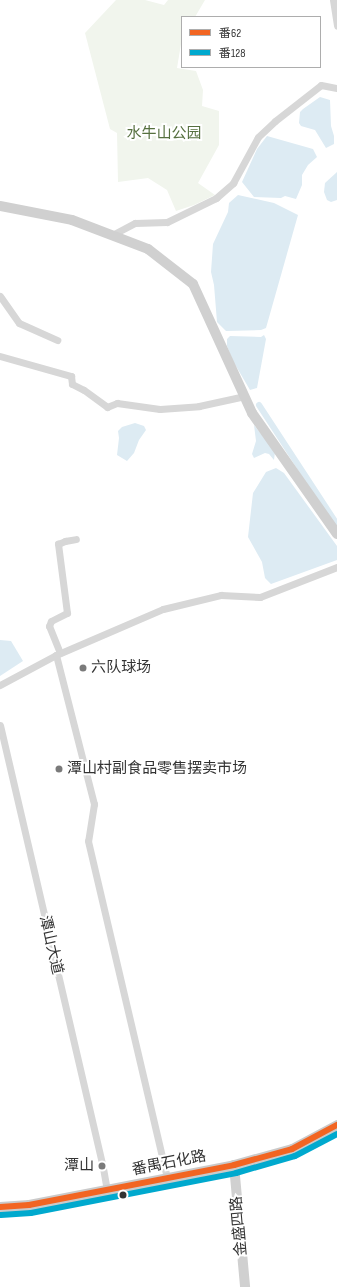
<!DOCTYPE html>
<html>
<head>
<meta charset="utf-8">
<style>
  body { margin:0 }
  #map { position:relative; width:337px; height:1287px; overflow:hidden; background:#fff; font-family:"Sofia Sans Condensed","Noto Sans SC",sans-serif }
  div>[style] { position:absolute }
  .green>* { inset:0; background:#f1f5ed }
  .water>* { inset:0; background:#ddebf3 }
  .canal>* { height:6px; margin:-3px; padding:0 3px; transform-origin:3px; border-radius:3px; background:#ddebf3 }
  .street>* { height:7px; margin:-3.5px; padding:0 3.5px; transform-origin:3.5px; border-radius:3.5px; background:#d7d7d7 }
  .secondary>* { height:10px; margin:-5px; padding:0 5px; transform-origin:5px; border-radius:5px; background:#d0d0d0 }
  .primary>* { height:11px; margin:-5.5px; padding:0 5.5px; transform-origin:5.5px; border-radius:5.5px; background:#cacaca }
  .bus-1>* { height:6px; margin:-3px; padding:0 3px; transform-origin:3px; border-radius:3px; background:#f26522 }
  .bus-2>* { height:6px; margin:-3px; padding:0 3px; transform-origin:3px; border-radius:3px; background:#00a9ce }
  .dots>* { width:11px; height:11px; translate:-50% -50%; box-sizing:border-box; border:2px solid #fff; border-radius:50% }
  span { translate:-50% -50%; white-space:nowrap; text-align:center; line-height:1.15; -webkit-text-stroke:4px #fff; paint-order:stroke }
  .park-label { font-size:15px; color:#56703f }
  .poi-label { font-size:15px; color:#333 }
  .left { translate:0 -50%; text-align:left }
  .right { translate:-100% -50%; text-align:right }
  .street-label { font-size:15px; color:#333 }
  .legend { position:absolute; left:181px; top:16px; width:140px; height:52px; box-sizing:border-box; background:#fff; border:1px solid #adadad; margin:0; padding:5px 7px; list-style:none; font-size:12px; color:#333 }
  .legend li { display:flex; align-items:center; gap:8px; height:20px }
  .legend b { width:20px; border:1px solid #adadad }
</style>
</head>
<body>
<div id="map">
  <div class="green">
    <div style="clip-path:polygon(116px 0,145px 0,164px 5px,168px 0,205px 0,195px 17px,182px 17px,182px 38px,177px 68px,196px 71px,203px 90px,202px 106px,219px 111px,219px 145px,198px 183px,215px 195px,194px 205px,176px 211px,167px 190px,148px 178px,118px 182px,117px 133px,110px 129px,85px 33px)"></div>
  </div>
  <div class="water">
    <div style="clip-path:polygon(320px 97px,330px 100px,331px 126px,334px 136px,334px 144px,326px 148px,315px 130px,301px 126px,299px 123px,300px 112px,303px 109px)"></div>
    <div style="clip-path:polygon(267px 136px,313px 149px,317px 157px,308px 165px,302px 175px,302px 185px,296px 199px,285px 196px,281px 198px,254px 197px,242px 182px,257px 149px)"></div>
    <div style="clip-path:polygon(337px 172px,337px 200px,331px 202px,327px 200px,324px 192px,325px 183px)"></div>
    <div style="clip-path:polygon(238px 195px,274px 203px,298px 215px,266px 328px,261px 330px,226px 331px,217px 322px,214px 285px,211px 272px,213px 244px,228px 212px,229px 203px)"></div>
    <div style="clip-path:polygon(264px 335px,266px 339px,257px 388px,250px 390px,233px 361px,227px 346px,227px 339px,230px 336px,261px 337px)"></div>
    <div style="clip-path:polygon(135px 423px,144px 426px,146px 430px,139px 440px,134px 453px,127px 461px,117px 455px,119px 438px,118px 431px,122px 427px)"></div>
    <div style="clip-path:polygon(254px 425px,275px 452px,274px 460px,269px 454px,265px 453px,254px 458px,252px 454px,256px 441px)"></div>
    <div style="clip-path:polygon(276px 468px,284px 473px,337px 546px,337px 560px,271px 584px,265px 578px,262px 562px,248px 537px,253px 493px,266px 472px)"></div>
    <div style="clip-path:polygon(0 640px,11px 641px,23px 661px,0 676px)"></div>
  </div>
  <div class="canal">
    <div style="left:259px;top:405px;width:142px;rotate:56.8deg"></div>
  </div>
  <div class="street">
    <div style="left:333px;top:0;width:26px;rotate:81deg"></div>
    <div style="left:112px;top:235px;width:26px;rotate:-28deg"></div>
    <div style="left:135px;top:223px;width:32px;rotate:-2deg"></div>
    <div style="left:167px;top:222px;width:55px;rotate:-26.1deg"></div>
    <div style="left:216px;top:198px;width:23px;rotate:-41deg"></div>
    <div style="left:233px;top:183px;width:52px;rotate:-61.5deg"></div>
    <div style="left:258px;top:137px;width:23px;rotate:-43deg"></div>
    <div style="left:275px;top:121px;width:58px;rotate:-38deg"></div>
    <div style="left:321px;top:85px;width:16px;rotate:11deg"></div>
    <div style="left:0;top:296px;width:33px;rotate:55deg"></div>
    <div style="left:19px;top:323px;width:42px;rotate:24.1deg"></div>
    <div style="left:0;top:356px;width:74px;rotate:15.7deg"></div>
    <div style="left:71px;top:376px;width:8px;rotate:83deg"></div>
    <div style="left:72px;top:384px;width:13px;rotate:27deg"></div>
    <div style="left:84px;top:390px;width:29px;rotate:36deg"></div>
    <div style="left:107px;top:407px;width:11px;rotate:-22deg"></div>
    <div style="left:117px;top:403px;width:43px;rotate:7.9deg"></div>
    <div style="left:160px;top:409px;width:39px;rotate:-4deg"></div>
    <div style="left:199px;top:406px;width:47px;rotate:-12.3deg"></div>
    <div style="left:60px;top:653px;width:29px;rotate:-112deg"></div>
    <div style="left:49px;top:626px;width:5px;rotate:-68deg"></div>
    <div style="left:51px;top:621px;width:18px;rotate:-27deg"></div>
    <div style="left:67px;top:613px;width:70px;rotate:-97.4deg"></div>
    <div style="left:58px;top:544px;width:8px;rotate:-23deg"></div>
    <div style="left:65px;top:541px;width:11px;rotate:-10deg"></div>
    <div style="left:56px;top:655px;width:154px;rotate:75.7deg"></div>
    <div style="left:94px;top:804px;width:37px;rotate:99deg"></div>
    <div style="left:88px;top:841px;width:347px;rotate:76.8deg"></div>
    <div style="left:0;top:685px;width:64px;rotate:-28.2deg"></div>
    <div style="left:56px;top:655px;width:116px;rotate:-23.3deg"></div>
    <div style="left:163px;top:609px;width:60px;rotate:-13.6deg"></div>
    <div style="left:221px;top:595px;width:39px;rotate:3deg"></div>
    <div style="left:260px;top:597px;width:83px;rotate:-21.3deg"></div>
    <div style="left:0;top:725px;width:451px;rotate:76.9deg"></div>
    <div style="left:103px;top:1168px;width:22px;rotate:80deg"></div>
  </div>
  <div class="secondary">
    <div style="left:0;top:206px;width:73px;rotate:11deg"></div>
    <div style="left:72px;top:220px;width:81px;rotate:20.9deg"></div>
    <div style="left:148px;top:249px;width:57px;rotate:37.9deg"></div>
    <div style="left:193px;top:284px;width:142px;rotate:65.4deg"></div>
    <div style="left:252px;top:413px;width:148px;rotate:54.9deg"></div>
    <div style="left:234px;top:1165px;width:122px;rotate:84.8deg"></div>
  </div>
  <div class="primary">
    <div style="left:0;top:1207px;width:29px;rotate:-4deg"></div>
    <div style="left:29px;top:1205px;width:209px;rotate:-11deg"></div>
    <div style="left:234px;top:1165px;width:60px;rotate:-15.4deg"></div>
    <div style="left:292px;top:1149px;width:51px;rotate:-28.1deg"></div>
  </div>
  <div class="bus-1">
    <div style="left:0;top:1207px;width:29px;rotate:-4deg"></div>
    <div style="left:29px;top:1205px;width:209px;rotate:-11deg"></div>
    <div style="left:234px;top:1165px;width:60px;rotate:-15.4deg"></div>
    <div style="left:292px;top:1149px;width:51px;rotate:-28.1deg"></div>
  </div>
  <div class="bus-2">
    <div style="left:1px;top:1215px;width:30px;rotate:-4deg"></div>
    <div style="left:31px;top:1213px;width:209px;rotate:-11deg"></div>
    <div style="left:236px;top:1173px;width:61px;rotate:-16.1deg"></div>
    <div style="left:295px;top:1156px;width:47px;rotate:-27.6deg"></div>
  </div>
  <div class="dots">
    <div style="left:83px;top:668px;background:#7a7a7a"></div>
    <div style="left:59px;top:769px;background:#7a7a7a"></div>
    <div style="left:102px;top:1166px;background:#7a7a7a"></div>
    <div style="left:123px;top:1195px;background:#333"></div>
  </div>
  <div class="park-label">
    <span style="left:164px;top:134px">水牛山公园</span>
  </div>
  <div class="poi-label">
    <span class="left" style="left:91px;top:668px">六队球场</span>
    <span class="left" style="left:67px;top:769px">潭山村副食品零售摆卖市场</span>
    <span class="right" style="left:94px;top:1166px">潭山</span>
  </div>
  <div class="street-label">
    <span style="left:51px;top:945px;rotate:77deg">潭山大道</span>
    <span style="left:169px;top:1163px;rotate:-11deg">番禺石化路</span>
    <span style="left:239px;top:1226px;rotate:-95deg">金盛四路</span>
  </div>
  <ul class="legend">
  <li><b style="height:5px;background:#f26522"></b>番62</li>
  <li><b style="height:5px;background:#00a9ce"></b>番128</li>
  </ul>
</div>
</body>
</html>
